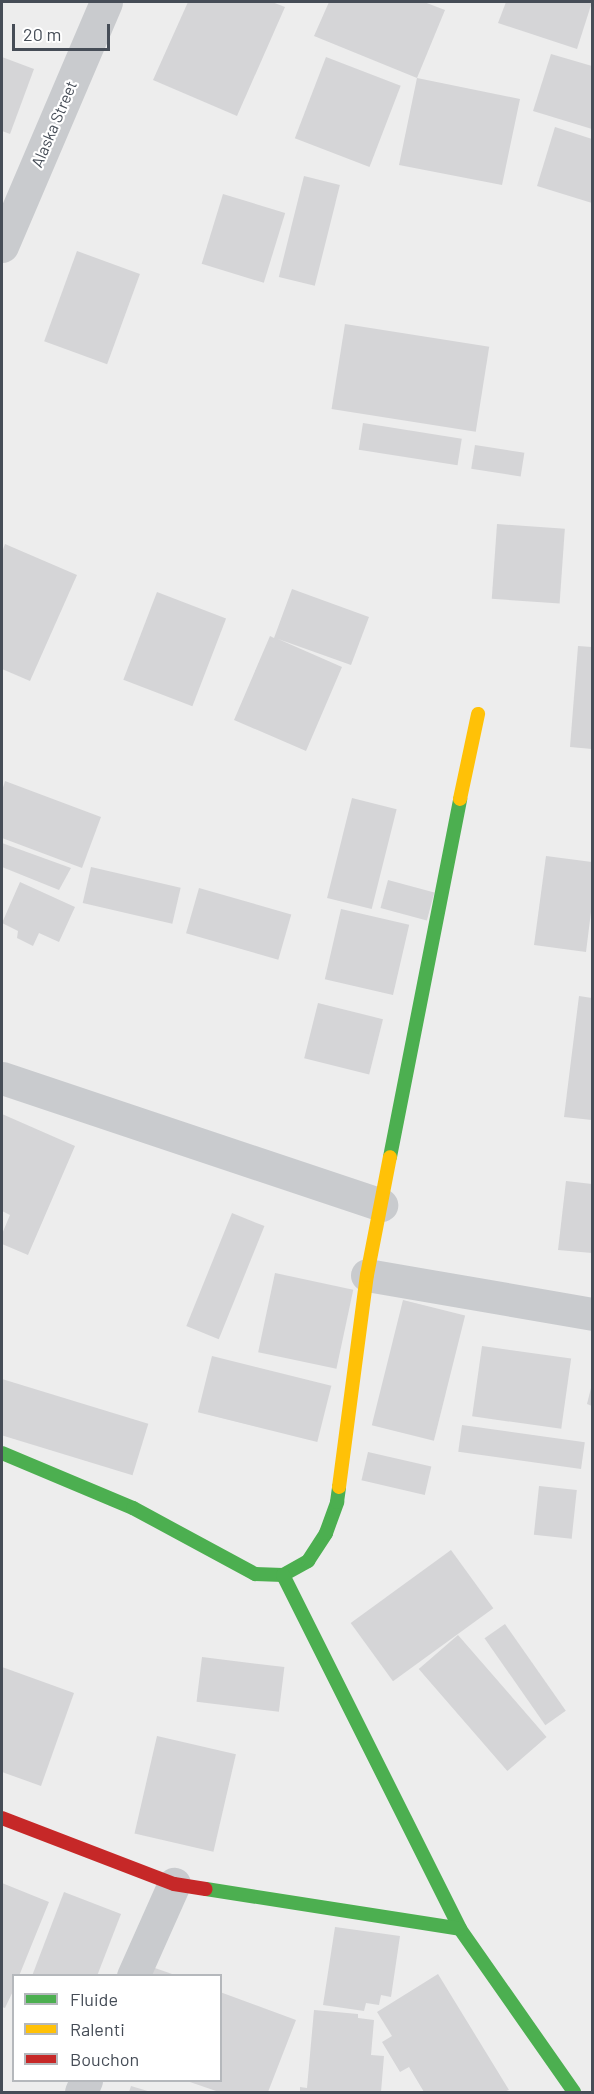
<!DOCTYPE html>
<html>
<head>
<meta charset="utf-8">
<style>
  body { margin:0 }
  #map { position:relative; width:594px; height:2094px; overflow:hidden; background:#ededed; font-family:Barlow,sans-serif }
  div>[style] { position:absolute }
  .building>* { inset:0; background:#d5d5d7; transform-origin:0 0 }
  .street>* { height:33px; margin:-16.5px; padding:0 16.5px; transform-origin:16.5px; border-radius:16.5px; background:#c9cbce }
  .fast>* { height:14px; margin:-7px; padding:0 7px; transform-origin:7px; border-radius:7px; background:#4caf50 }
  .slow>* { height:14px; margin:-7px; padding:0 7px; transform-origin:7px; border-radius:7px; background:#ffc107 }
  .jam>* { height:14px; margin:-7px; padding:0 7px; transform-origin:7px; border-radius:7px; background:#c62828 }
  span { translate:-50% -50%; white-space:nowrap; text-align:center; line-height:1.15; -webkit-text-stroke:4.5px #fff; paint-order:stroke }
  .street-label { font-size:16px; color:#464d57 }
  .frame { position:absolute; inset:0; border:3px solid #464d57; pointer-events:none }
  .legend { position:absolute; left:12px; top:1974px; width:210px; height:108px; box-sizing:border-box; background:#fff; border:2px solid #b5b8bc; margin:0; padding:8px 10px; list-style:none; font-size:18px; color:#464d57 }
  .legend li { display:flex; align-items:center; gap:12px; height:30px }
  .legend b { width:30px; border:2px solid #b5b8bc }
  .scale { position:absolute; left:12px; top:24px; width:98px; height:27px; box-sizing:border-box; border:3px solid #464d57; border-top:0; padding-left:8px; font-size:18px; line-height:21px; white-space:nowrap; color:#464d57; -webkit-text-stroke:4px #fff; paint-order:stroke }
</style>
</head>
<body>
<div id="map">
  <div class="building">
    <div style="clip-path:polygon(188px 2px,272px 2px,285px 7px,237px 116px,153px 80px)"></div>
    <div style="clip-path:polygon(329px 2px,424px 2px,445px 10px,417px 78px,520px 99px,502px 185px,399px 165px,417px 78px,314px 36px)"></div>
    <div style="clip-path:polygon(506px 2px,592px 2px,577px 49px,498px 23px)"></div>
    <div style="clip-path:polygon(551px 54px,592px 66px,592px 129px,533px 111px)"></div>
    <div style="clip-path:polygon(2px 57px,34px 69px,10px 134px,2px 131px)"></div>
    <div style="left:326px;top:57px;width:80px;height:87px;rotate:21deg"></div>
    <div style="clip-path:polygon(555px 127px,592px 139px,592px 203px,537px 186px)"></div>
    <div style="left:304px;top:176px;width:37px;height:104px;rotate:14deg"></div>
    <div style="left:223px;top:194px;width:65px;height:73px;rotate:17deg"></div>
    <div style="left:77px;top:251px;width:67px;height:96px;rotate:20deg"></div>
    <div style="left:345px;top:324px;width:146px;height:86px;rotate:9deg"></div>
    <div style="left:363px;top:423px;width:100px;height:27px;rotate:9deg"></div>
    <div style="left:475px;top:445px;width:50px;height:24px;rotate:9deg"></div>
    <div style="left:497px;top:524px;width:68px;height:75px;rotate:4deg"></div>
    <div style="clip-path:polygon(5px 544px,77px 575px,30px 681px,2px 669px,2px 552px)"></div>
    <div style="clip-path:polygon(292px 589px,369px 617px,351px 665px,278px 639px,342px 667px,306px 751px,234px 720px,270px 636px,274px 638px)"></div>
    <div style="left:157px;top:592px;width:74px;height:94px;rotate:21deg"></div>
    <div style="clip-path:polygon(578px 646px,592px 647px,592px 749px,570px 747px)"></div>
    <div style="clip-path:polygon(5px 781px,101px 817px,82px 868px,2px 838px,2px 791px)"></div>
    <div style="left:352px;top:798px;width:46px;height:103px;rotate:14deg"></div>
    <div style="clip-path:polygon(2px 843px,71px 868px,59px 890px,2px 867px)"></div>
    <div style="clip-path:polygon(546px 856px,592px 862px,592px 904px,586px 952px,534px 945px)"></div>
    <div style="left:91px;top:867px;width:92px;height:37px;rotate:13deg"></div>
    <div style="left:388px;top:880px;width:48px;height:29px;rotate:15deg"></div>
    <div style="clip-path:polygon(20px 882px,75px 907px,59px 942px,39px 933px,33px 946px,17px 938px,18px 931px,2px 923px)"></div>
    <div style="left:199px;top:888px;width:96px;height:47px;rotate:16deg"></div>
    <div style="left:341px;top:909px;width:70px;height:72px;rotate:13deg"></div>
    <div style="clip-path:polygon(579px 996px,592px 998px,592px 1120px,564px 1117px)"></div>
    <div style="left:318px;top:1003px;width:67px;height:57px;rotate:14deg"></div>
    <div style="clip-path:polygon(2px 1114px,75px 1146px,28px 1255px,2px 1244px,2px 1234px,10px 1215px,2px 1211px)"></div>
    <div style="clip-path:polygon(566px 1181px,592px 1184px,592px 1253px,558px 1250px)"></div>
    <div style="left:232px;top:1213px;width:35px;height:122px;rotate:22deg"></div>
    <div style="left:275px;top:1273px;width:80px;height:81px;rotate:12deg"></div>
    <div style="left:403px;top:1300px;width:64px;height:129px;rotate:14deg"></div>
    <div style="left:482px;top:1346px;width:90px;height:71px;rotate:8deg"></div>
    <div style="left:212px;top:1356px;width:123px;height:58px;rotate:14deg"></div>
    <div style="left:2px;top:1379px;width:153px;height:54px;rotate:17deg"></div>
    <div style="clip-path:polygon(592px 1384px,592px 1406px,587px 1404px)"></div>
    <div style="left:462px;top:1425px;width:124px;height:27px;rotate:8deg"></div>
    <div style="left:368px;top:1452px;width:65px;height:29px;rotate:13deg"></div>
    <div style="left:539px;top:1486px;width:38px;height:49px;rotate:6deg"></div>
    <div style="left:451px;top:1550px;width:72px;height:124px;rotate:54deg"></div>
    <div style="left:505px;top:1624px;width:106px;height:25px;rotate:55deg"></div>
    <div style="left:458px;top:1635px;width:135px;height:52px;rotate:49deg"></div>
    <div style="left:202px;top:1657px;width:83px;height:45px;rotate:7deg"></div>
    <div style="clip-path:polygon(2px 1667px,74px 1693px,41px 1786px,2px 1772px)"></div>
    <div style="left:157px;top:1736px;width:81px;height:100px;rotate:13deg"></div>
    <div style="clip-path:polygon(2px 1883px,49px 1902px,19px 1976px,14px 1976px,14px 1989px,5px 2008px,2px 2007px)"></div>
    <div style="clip-path:polygon(64px 1892px,121px 1914px,97px 1976px,32px 1976px)"></div>
    <div style="clip-path:polygon(335px 1927px,400px 1936px,391px 1997px,381px 1995px,379px 2005px,366px 2003px,364px 2011px,323px 2005px)"></div>
    <div style="clip-path:polygon(152px 1967px,175px 1975px,175px 1976px,149px 1976px)"></div>
    <div style="clip-path:polygon(438px 1974px,509px 2090px,504px 2092px,424px 2092px,409px 2067px,400px 2072px,382px 2042px,392px 2036px,377px 2012px)"></div>
    <div style="clip-path:polygon(220px 1992px,296px 2020px,268px 2092px,219px 2092px,187px 2081px,220px 2080px)"></div>
    <div style="clip-path:polygon(314px 2010px,358px 2014px,358px 2018px,374px 2020px,371px 2055px,384px 2056px,381px 2092px,300px 2092px,300px 2087px,307px 2088px)"></div>
    <div style="clip-path:polygon(131px 2086px,151px 2092px,129px 2092px)"></div>
  </div>
  <div class="street">
    <div style="left:2px;top:246px;width:265px;rotate:-66.9deg"></div>
    <div style="left:2px;top:1078px;width:400px;rotate:18.5deg"></div>
    <div style="left:367px;top:1275px;width:228px;rotate:9.8deg"></div>
    <div style="left:133px;top:1976px;width:101px;rotate:-66deg"></div>
    <div style="left:81px;top:2092px;width:13px;rotate:-67deg"></div>
  </div>
  <div class="fast">
    <div style="left:390px;top:1157px;width:365px;rotate:-78.9deg"></div>
    <div style="left:2px;top:1453px;width:142px;rotate:22.8deg"></div>
    <div style="left:133px;top:1508px;width:139px;rotate:28.4deg"></div>
    <div style="left:255px;top:1574px;width:28px;rotate:2deg"></div>
    <div style="left:283px;top:1575px;width:29px;rotate:-29deg"></div>
    <div style="left:308px;top:1561px;width:33px;rotate:-57deg"></div>
    <div style="left:326px;top:1533px;width:33px;rotate:-70deg"></div>
    <div style="left:337px;top:1502px;width:15px;rotate:-82deg"></div>
    <div style="left:283px;top:1575px;width:396px;rotate:63.4deg"></div>
    <div style="left:460px;top:1929px;width:199px;rotate:55deg"></div>
    <div style="left:206px;top:1889px;width:257px;rotate:8.9deg"></div>
  </div>
  <div class="slow">
    <div style="left:460px;top:799px;width:87px;rotate:-78deg"></div>
    <div style="left:339px;top:1487px;width:214px;rotate:-82.5deg"></div>
    <div style="left:367px;top:1275px;width:120px;rotate:-79deg"></div>
  </div>
  <div class="jam">
    <div style="left:2px;top:1818px;width:184px;rotate:21deg"></div>
    <div style="left:174px;top:1884px;width:32px;rotate:9deg"></div>
  </div>
  <div class="street-label">
    <span style="left:54px;top:124px;rotate:-67deg">Alaska Street</span>
  </div>
  <div class="frame"></div>
  <ul class="legend">
  <li><b style="height:8px;background:#4caf50"></b>Fluide</li>
  <li><b style="height:8px;background:#ffc107"></b>Ralenti</li>
  <li><b style="height:8px;background:#c62828"></b>Bouchon</li>
  </ul>
  <div class="scale">20 m</div>
</div>
</body>
</html>
